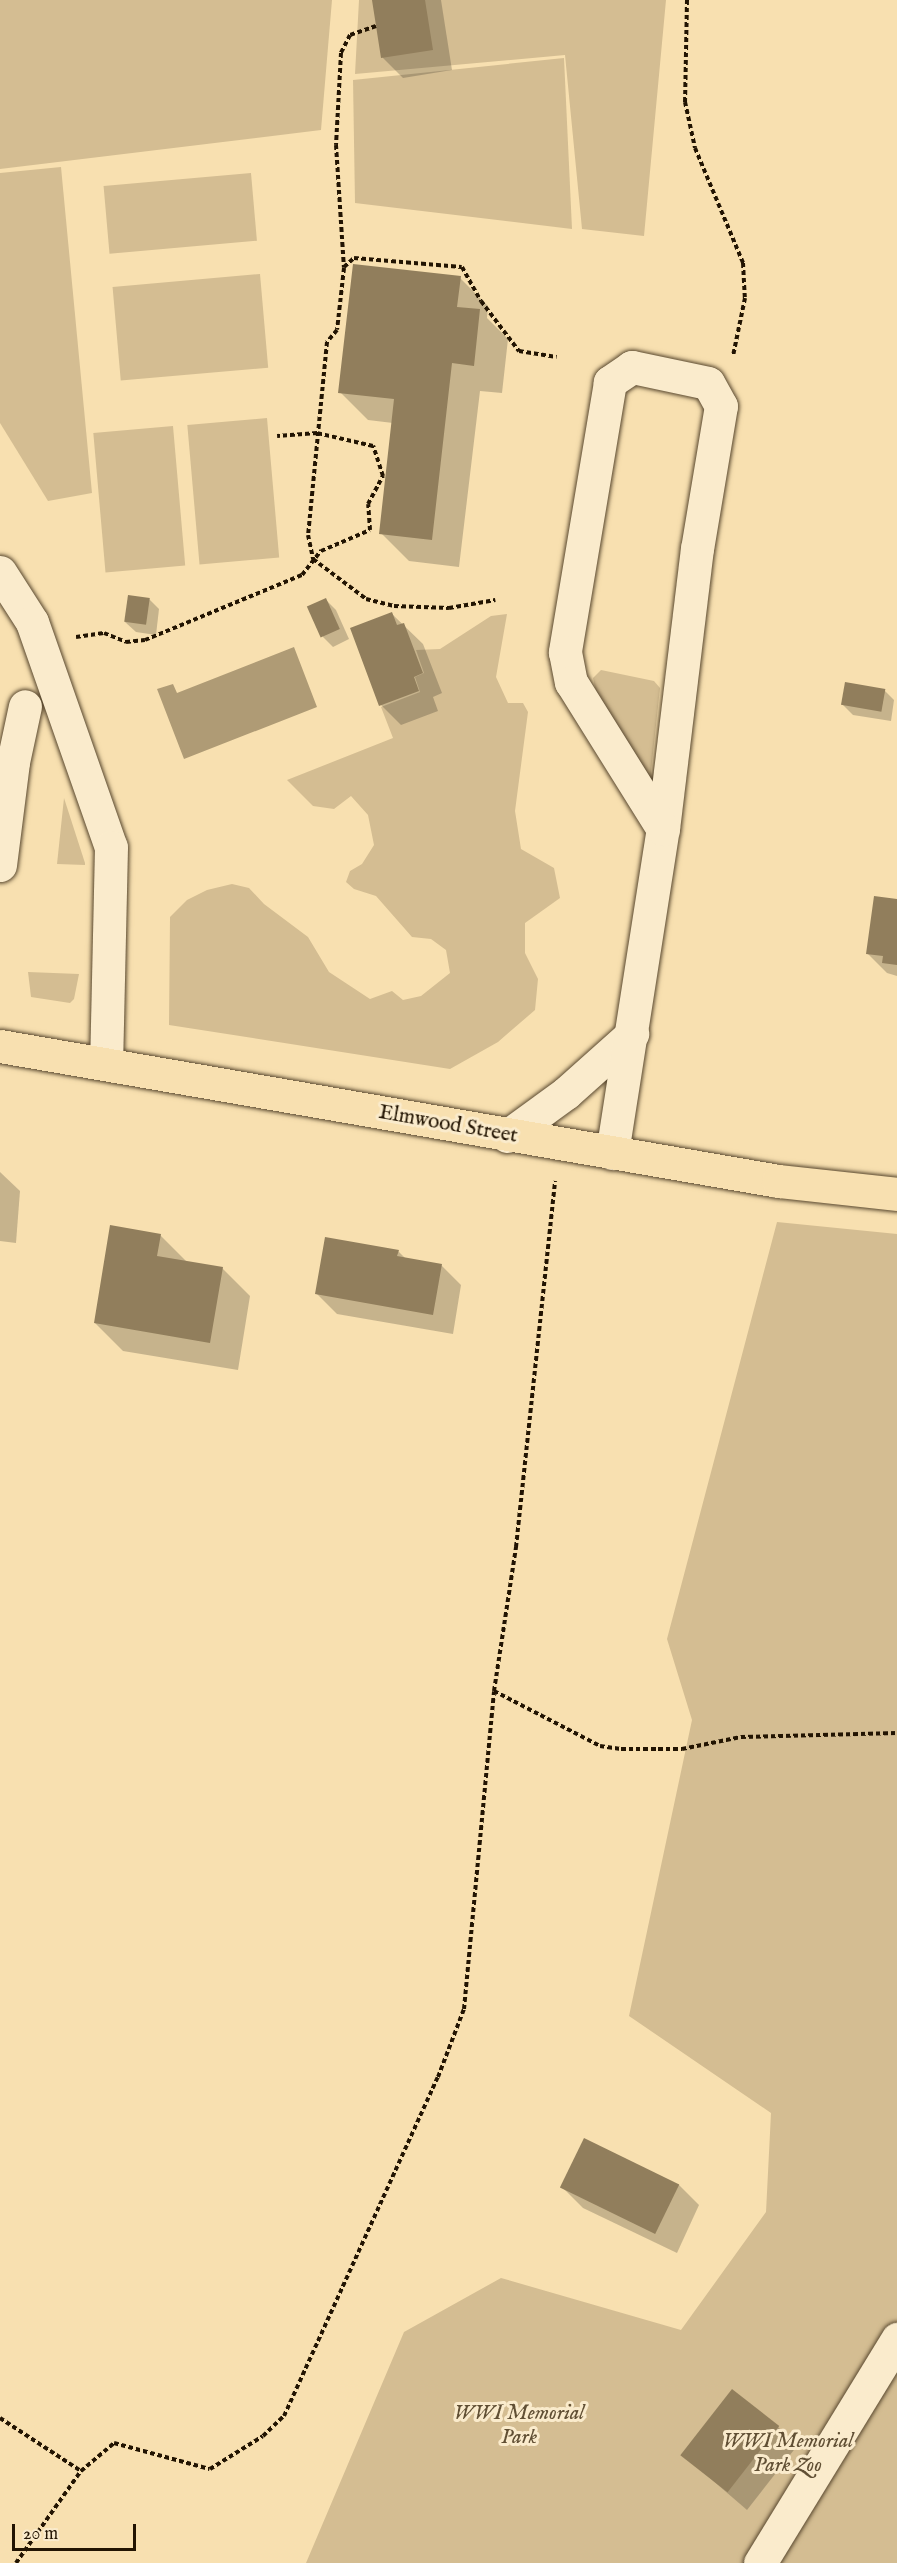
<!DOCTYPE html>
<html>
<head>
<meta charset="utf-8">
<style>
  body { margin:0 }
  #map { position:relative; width:897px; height:2563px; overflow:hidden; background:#f8e0b0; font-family:"IM FELL English",serif }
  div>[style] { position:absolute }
  .green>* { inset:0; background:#d4bd92; transform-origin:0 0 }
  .water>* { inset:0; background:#af9b75 }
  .shadow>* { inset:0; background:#0003 }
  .building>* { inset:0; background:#917e5c; transform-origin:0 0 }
  .path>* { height:4px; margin-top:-2px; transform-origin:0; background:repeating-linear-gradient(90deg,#221402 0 4.5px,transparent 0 7.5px) }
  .roads { filter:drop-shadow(0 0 2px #58472e) drop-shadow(0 0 2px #58472e) }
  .minor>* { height:33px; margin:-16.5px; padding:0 16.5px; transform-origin:16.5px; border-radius:16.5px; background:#faebcc }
  .major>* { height:33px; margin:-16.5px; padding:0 16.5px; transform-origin:16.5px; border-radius:16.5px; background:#f8e0b0 }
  span { translate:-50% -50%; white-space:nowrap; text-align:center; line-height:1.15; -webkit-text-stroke:6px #faebcc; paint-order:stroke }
  .street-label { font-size:21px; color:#221402 }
  .park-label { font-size:21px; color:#604f34; font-style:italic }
  .scale { position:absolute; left:12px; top:2524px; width:124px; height:27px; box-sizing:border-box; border:3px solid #221402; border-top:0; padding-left:8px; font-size:18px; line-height:21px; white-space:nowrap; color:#221402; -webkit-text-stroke:4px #faebcc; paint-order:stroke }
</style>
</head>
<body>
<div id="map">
  <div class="green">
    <div style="clip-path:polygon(0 0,332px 0,321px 130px,0 169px)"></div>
    <div style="clip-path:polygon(359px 0,666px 0,644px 236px,582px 229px,565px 55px,355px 74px)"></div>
    <div style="clip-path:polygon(564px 58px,572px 229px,355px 203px,353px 80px)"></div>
    <div style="clip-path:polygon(61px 167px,92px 493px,48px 501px,0 423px,0 173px)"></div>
    <div style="left:251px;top:173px;width:68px;height:148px;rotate:85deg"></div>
    <div style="left:260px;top:274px;width:94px;height:148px;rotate:85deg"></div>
    <div style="left:267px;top:418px;width:140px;height:80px;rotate:85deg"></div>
    <div style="left:173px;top:426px;width:140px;height:80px;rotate:85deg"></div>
    <div style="clip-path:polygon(507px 614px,496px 677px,508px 703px,523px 703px,528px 712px,515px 811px,521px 849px,554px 868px,560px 898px,525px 923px,525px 953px,538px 979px,535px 1010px,498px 1042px,450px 1069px,169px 1025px,170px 917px,187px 900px,207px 890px,232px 884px,249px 888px,264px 904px,308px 937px,329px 972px,370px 999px,392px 991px,403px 1000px,421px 996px,450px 973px,446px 950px,431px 939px,412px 937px,376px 896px,354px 889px,346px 882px,350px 871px,362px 864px,374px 845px,368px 815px,351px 796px,334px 809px,313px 806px,287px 780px,393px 738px,381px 707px,420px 692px,415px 677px,424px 673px,416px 650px,440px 649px,491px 616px)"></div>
    <div style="clip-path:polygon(601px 670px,654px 681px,660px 688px,650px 781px,596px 692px,593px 678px)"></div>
    <div style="clip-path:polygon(64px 798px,85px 863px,85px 865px,57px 864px)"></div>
    <div style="clip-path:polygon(28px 972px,79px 974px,74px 999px,70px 1003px,31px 997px)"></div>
    <div style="clip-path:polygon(777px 1222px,897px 1234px,897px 2563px,306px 2563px,404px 2332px,501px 2278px,681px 2330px,766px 2212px,771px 2113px,629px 2016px,692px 1720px,667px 1639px)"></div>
  </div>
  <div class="water">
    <div style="clip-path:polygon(294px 647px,317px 707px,184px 759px,157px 689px,173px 684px,177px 693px)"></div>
  </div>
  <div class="shadow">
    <div style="clip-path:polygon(374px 0,441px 0,452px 70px,403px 78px,383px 58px)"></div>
    <div style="clip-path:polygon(460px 278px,488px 306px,487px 318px,508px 339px,502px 393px,480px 391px,459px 567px,409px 561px,381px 533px,393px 423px,368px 420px,340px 392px)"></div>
    <div style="clip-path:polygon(149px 599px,159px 609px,156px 635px,136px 632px,125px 622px)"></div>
    <div style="clip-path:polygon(326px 600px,336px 610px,349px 639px,333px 647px,323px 637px)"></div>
    <div style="clip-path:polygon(392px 614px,423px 644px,442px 693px,433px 697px,438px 711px,401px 725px,381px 705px)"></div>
    <div style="clip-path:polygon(884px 690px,894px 700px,891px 721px,853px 715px,843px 705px)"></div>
    <div style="clip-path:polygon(897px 901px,897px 976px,887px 973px,867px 953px)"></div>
    <div style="clip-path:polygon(0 1172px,20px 1191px,16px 1243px,0 1241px)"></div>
    <div style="clip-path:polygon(160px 1235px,187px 1262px,222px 1268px,250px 1296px,238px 1370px,123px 1351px,95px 1323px)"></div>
    <div style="clip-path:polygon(398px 1251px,406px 1259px,441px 1265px,461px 1285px,453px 1334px,337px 1314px,317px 1294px)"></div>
    <div style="clip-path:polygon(679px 2185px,699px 2205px,677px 2253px,583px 2208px,563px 2188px)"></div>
    <div style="clip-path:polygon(778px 2427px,797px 2446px,747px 2510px,682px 2454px)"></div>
  </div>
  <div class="building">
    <div style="clip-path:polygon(372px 0,425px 0,433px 50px,381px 58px)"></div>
    <div style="clip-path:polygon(353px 264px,461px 276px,457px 307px,480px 309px,474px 366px,452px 363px,432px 540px,379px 534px,394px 399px,338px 393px)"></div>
    <div style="left:128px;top:595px;width:22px;height:27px;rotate:8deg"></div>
    <div style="left:326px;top:598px;width:34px;height:21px;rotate:66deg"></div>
    <div style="clip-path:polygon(392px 612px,397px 625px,404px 623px,423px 673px,414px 677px,419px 691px,379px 706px,350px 628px)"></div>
    <div style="left:845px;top:682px;width:41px;height:23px;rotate:10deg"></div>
    <div style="clip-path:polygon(874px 896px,897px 899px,897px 965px,882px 963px,883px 956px,866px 954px)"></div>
    <div style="clip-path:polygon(110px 1225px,161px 1234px,157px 1256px,223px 1267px,210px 1343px,94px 1323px)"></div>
    <div style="clip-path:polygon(325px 1237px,399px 1250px,397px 1256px,442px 1264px,433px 1315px,315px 1294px)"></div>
    <div style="left:584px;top:2138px;width:106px;height:55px;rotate:26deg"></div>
    <div style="left:732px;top:2389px;width:60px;height:84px;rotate:38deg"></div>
  </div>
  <div class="path">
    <div style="left:687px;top:0;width:102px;rotate:91.1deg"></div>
    <div style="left:685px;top:102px;width:47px;rotate:77.7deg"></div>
    <div style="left:695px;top:148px;width:125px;rotate:67.3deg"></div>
    <div style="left:743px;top:263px;width:35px;rotate:87deg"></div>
    <div style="left:745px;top:298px;width:59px;rotate:101.7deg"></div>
    <div style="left:376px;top:26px;width:28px;rotate:161deg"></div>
    <div style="left:350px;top:35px;width:20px;rotate:117deg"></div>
    <div style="left:341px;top:53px;width:92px;rotate:93.1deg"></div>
    <div style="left:336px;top:145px;width:123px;rotate:86.3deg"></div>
    <div style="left:344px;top:268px;width:62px;rotate:96.4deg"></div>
    <div style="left:337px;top:330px;width:16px;rotate:130deg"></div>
    <div style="left:327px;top:342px;width:194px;rotate:95.6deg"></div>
    <div style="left:308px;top:535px;width:25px;rotate:78deg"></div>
    <div style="left:313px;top:559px;width:66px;rotate:37deg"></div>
    <div style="left:366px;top:599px;width:29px;rotate:14deg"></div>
    <div style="left:394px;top:606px;width:55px;rotate:2.1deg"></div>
    <div style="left:449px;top:608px;width:47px;rotate:-9.9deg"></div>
    <div style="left:344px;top:267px;width:13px;rotate:-42deg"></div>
    <div style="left:354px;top:258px;width:108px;rotate:4.8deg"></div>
    <div style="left:462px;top:267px;width:39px;rotate:61deg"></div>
    <div style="left:481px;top:301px;width:63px;rotate:52.8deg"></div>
    <div style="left:519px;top:351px;width:38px;rotate:9deg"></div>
    <div style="left:76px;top:637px;width:28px;rotate:-8deg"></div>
    <div style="left:104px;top:633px;width:24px;rotate:22deg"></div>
    <div style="left:126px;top:642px;width:19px;rotate:-6deg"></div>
    <div style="left:145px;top:640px;width:170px;rotate:-22.5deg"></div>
    <div style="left:302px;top:575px;width:31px;rotate:-52deg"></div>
    <div style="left:321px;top:551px;width:53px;rotate:-23.2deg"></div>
    <div style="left:370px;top:530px;width:26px;rotate:-94deg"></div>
    <div style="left:368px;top:504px;width:32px;rotate:-62deg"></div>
    <div style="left:383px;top:476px;width:32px;rotate:-108deg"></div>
    <div style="left:373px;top:446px;width:57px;rotate:-166.9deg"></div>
    <div style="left:317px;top:433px;width:40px;rotate:175.7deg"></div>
    <div style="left:494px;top:1691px;width:119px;rotate:27.4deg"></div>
    <div style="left:600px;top:1746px;width:21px;rotate:8deg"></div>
    <div style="left:621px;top:1749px;width:61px"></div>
    <div style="left:682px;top:1749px;width:60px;rotate:-11.5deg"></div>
    <div style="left:741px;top:1737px;width:156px;rotate:-1.5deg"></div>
    <div style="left:0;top:2418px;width:97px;rotate:33.2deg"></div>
    <div style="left:16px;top:2563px;width:113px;rotate:-54.8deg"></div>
    <div style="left:81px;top:2471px;width:43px;rotate:-40.3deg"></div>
    <div style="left:114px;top:2443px;width:99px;rotate:15.2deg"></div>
    <div style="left:210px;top:2469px;width:62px;rotate:-31.9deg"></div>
    <div style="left:263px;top:2436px;width:29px;rotate:-44deg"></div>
    <div style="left:284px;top:2416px;width:372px;rotate:-65.6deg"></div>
    <div style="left:438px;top:2077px;width:73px;rotate:-69.1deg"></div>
    <div style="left:464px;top:2009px;width:319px;rotate:-84.6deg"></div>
    <div style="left:494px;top:1691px;width:146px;rotate:-81.3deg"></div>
    <div style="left:516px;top:1547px;width:368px;rotate:-83.9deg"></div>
  </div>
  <div class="roads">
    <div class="minor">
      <div style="left:0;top:572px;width:59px;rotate:57.4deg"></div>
      <div style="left:32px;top:622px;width:238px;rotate:70.7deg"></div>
      <div style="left:111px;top:847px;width:217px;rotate:91.3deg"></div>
      <div style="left:0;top:865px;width:104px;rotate:-82.8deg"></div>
      <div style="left:13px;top:762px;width:57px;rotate:-77.9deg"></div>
      <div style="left:507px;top:1136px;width:73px;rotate:-36.1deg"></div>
      <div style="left:566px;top:1093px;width:89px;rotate:-41.8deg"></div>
      <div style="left:612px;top:1153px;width:328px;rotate:-81.1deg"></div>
      <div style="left:663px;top:829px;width:282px;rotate:-83.1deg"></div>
      <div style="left:697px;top:549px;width:145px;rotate:-80.5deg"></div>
      <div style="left:721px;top:406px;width:26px;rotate:-119deg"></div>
      <div style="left:708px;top:383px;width:78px;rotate:-168.1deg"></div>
      <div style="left:632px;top:367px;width:27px;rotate:146deg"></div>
      <div style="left:610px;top:382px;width:274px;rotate:99.5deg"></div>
      <div style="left:565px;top:652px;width:31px;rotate:79deg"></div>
      <div style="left:571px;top:682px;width:173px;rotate:58deg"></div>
      <div style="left:760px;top:2563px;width:263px;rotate:-58.5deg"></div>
    </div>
    <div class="major">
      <div style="left:0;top:1046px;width:790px;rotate:9.84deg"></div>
      <div style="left:778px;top:1181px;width:120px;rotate:6.2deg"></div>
    </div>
  </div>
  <div class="street-label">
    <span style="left:448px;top:1125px;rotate:10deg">Elmwood Street</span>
  </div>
  <div class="park-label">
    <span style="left:519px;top:2426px">WWI Memorial<br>Park</span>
    <span style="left:788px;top:2454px">WWI Memorial<br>Park Zoo</span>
  </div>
  <div class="scale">20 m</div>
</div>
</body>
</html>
